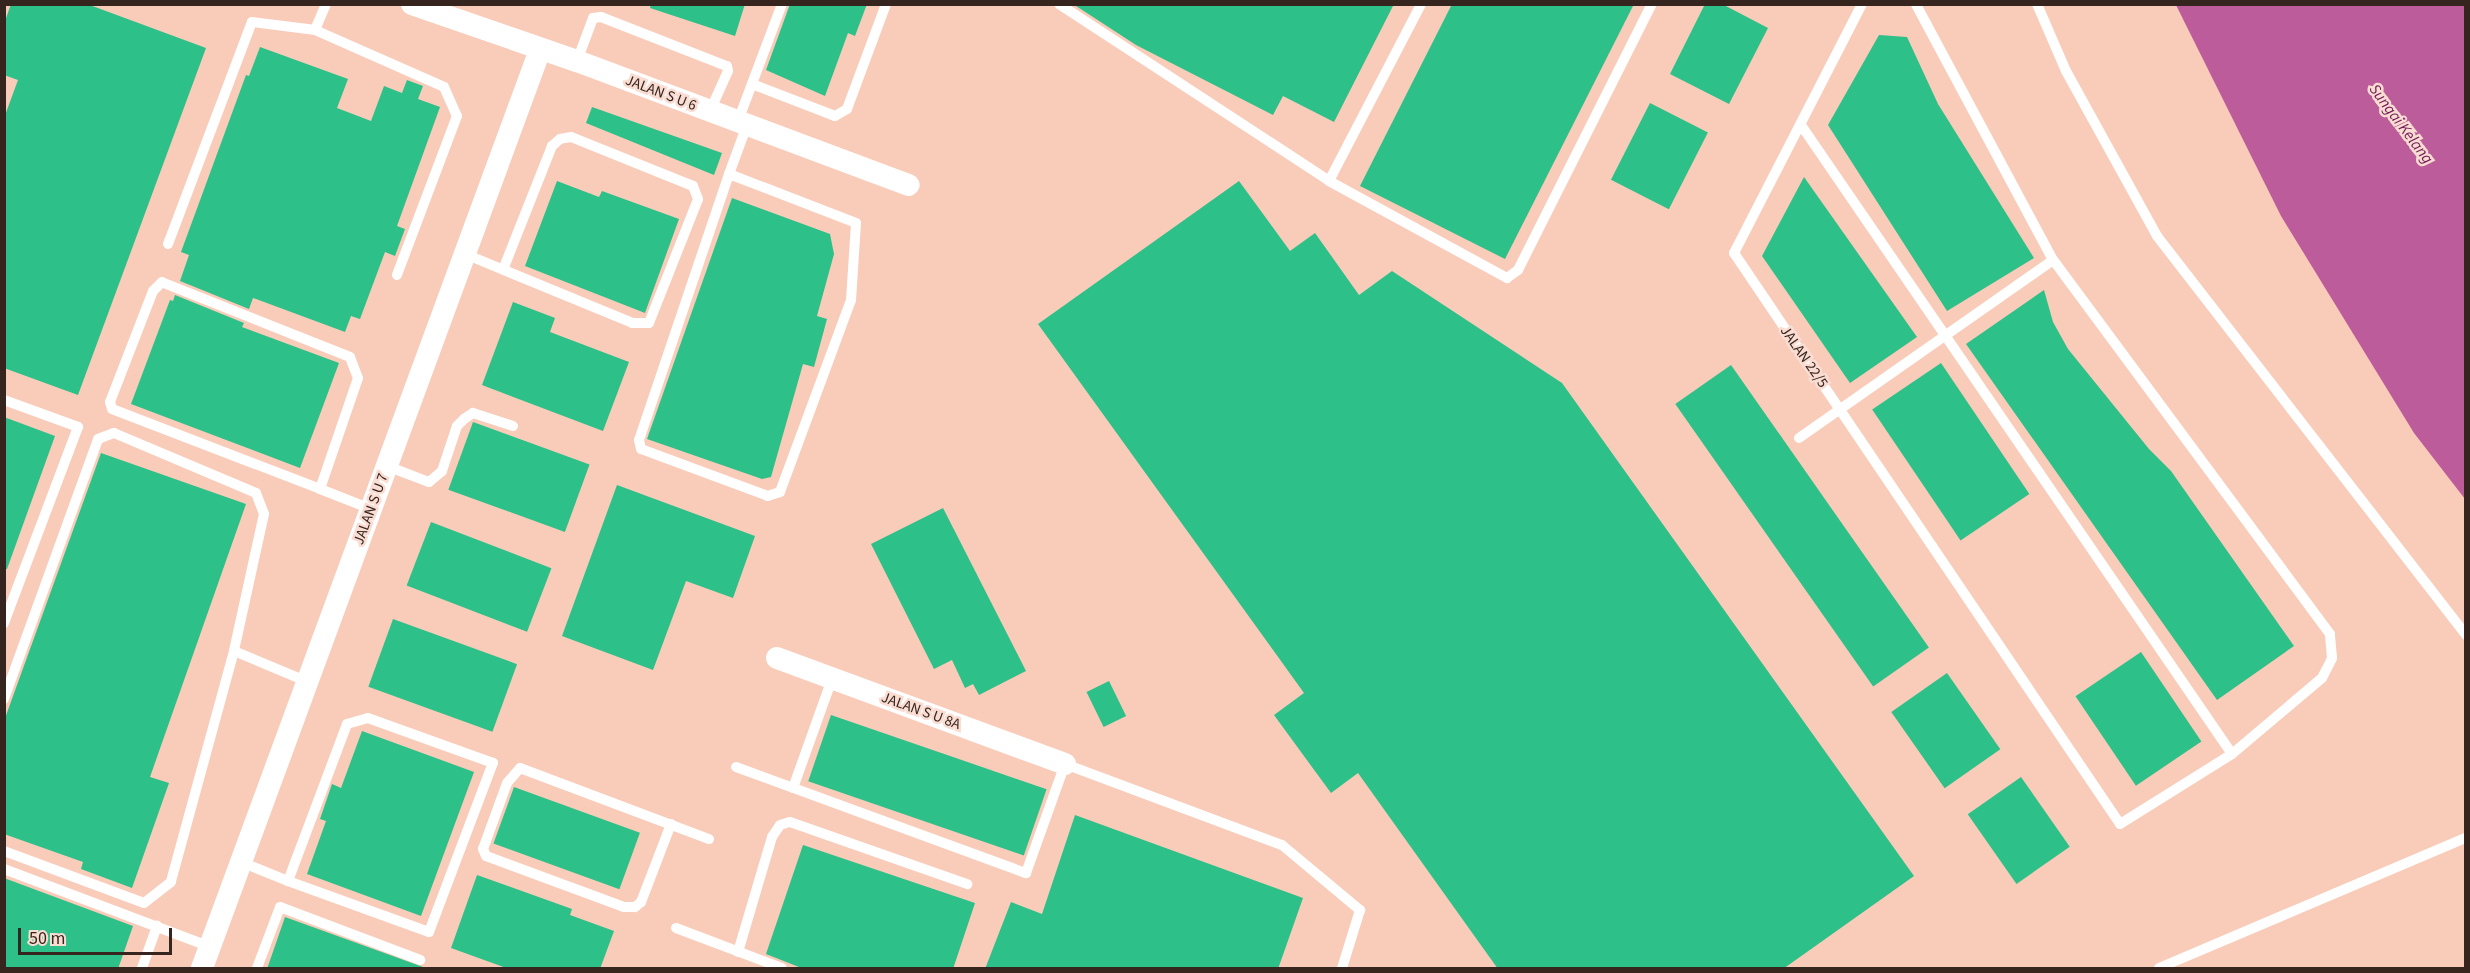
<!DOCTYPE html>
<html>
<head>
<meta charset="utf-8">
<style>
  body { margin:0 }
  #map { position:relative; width:2470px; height:973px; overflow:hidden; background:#f9cbb9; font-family:"Source Sans 3",sans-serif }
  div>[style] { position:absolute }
  .water>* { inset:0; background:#bc5c9b }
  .building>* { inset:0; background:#2dc088; transform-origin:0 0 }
  .lane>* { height:10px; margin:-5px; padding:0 5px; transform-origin:5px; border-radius:5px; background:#fff }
  .street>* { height:22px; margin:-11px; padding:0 11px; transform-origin:11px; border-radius:11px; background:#fff }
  span { translate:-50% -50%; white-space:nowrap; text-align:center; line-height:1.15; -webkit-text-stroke:5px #f9ddd2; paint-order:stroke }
  .street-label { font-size:15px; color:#36241e }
  .water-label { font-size:16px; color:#731a59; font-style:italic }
  .frame { position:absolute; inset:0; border:6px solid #36241e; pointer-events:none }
  .scale { position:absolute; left:18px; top:928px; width:154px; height:27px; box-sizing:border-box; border:3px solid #36241e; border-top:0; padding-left:8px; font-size:18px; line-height:21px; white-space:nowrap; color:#36241e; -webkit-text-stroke:4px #f9ddd2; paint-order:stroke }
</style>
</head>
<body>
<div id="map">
  <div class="water">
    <div style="clip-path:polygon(2176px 5px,2465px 5px,2465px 499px,2414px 433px,2281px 216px)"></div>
  </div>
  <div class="building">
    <div style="clip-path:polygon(11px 4px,87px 4px,206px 48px,78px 395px,4px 368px,4px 118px,18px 80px,4px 75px,4px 24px)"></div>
    <div style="clip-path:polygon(651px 4px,745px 4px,735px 36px,650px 8px)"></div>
    <div style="clip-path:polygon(790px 4px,867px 4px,855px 36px,848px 33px,825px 96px,766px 70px)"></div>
    <div style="clip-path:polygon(1073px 4px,1394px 4px,1334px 122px,1283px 96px,1273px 115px,1136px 45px)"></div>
    <div style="clip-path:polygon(1452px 4px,1634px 4px,1505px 259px,1360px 186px)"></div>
    <div style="clip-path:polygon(1705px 4px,1722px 4px,1768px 28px,1729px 104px,1670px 74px)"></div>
    <div style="clip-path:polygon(1879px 35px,1907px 37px,1938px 104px,2034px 258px,1947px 311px,1828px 125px)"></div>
    <div style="clip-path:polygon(260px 47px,348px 79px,337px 108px,371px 121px,384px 86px,402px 93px,407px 80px,423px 86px,418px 99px,440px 107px,397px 226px,405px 229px,395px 256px,385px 252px,360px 319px,351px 316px,345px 332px,253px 298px,249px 309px,180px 281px,189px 255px,181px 252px,246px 75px,249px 76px)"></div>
    <div style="left:1650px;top:103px;width:65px;height:86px;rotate:27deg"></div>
    <div style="clip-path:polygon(592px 107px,722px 153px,714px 175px,586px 123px)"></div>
    <div style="clip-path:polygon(1804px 177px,1917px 337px,1850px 383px,1762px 256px)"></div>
    <div style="clip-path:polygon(557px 181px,599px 197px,602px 191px,679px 219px,645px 313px,525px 266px)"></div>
    <div style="clip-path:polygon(1239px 181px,1290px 251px,1315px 233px,1359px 295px,1392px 271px,1562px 383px,1914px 876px,1783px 969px,1498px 969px,1358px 773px,1331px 793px,1274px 715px,1304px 693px,1038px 324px)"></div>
    <div style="clip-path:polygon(732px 198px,830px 234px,834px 254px,817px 316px,827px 319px,814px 367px,803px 364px,771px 477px,762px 479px,647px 439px)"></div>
    <div style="clip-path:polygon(2044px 290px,2053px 322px,2068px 349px,2149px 449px,2171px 471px,2294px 646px,2217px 700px,1966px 344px)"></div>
    <div style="clip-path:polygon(175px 295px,244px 323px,242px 327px,339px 363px,300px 468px,131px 404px,170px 300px,173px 301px)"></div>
    <div style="clip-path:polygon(513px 302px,555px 318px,550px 332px,629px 362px,603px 431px,482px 385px)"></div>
    <div style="left:1941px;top:363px;width:158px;height:83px;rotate:56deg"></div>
    <div style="left:1731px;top:365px;width:345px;height:68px;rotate:55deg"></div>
    <div style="clip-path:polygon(4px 417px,55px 436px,7px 569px,4px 569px)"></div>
    <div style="left:473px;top:422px;width:124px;height:72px;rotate:20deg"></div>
    <div style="clip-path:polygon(101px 453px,246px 504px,150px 777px,169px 783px,132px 888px,81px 869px,83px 862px,4px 834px,4px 721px)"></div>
    <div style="clip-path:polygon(617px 485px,755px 536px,733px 598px,686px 581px,653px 670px,562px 636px)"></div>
    <div style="clip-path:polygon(943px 508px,1026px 671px,979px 695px,973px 684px,965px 688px,952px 660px,934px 669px,871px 544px)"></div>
    <div style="left:431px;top:522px;width:129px;height:68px;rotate:21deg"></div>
    <div style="left:393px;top:619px;width:132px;height:72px;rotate:20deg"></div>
    <div style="left:2141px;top:652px;width:108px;height:79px;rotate:56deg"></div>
    <div style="left:1947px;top:673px;width:93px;height:68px;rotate:55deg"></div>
    <div style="left:1109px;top:681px;width:39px;height:25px;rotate:64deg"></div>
    <div style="left:831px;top:715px;width:228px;height:70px;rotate:19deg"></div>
    <div style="clip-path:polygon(362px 731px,474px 772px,421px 916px,307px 874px,326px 821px,320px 819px,332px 784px,341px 788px)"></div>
    <div style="left:2021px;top:777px;width:85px;height:65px;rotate:55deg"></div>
    <div style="left:514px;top:787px;width:134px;height:60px;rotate:20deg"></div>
    <div style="clip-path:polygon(1075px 815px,1303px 898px,1278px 969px,985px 969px,1011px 902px,1042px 914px)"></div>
    <div style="clip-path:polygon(803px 845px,975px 903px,953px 969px,804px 969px,766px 954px)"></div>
    <div style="clip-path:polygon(477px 875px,572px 909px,570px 915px,614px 931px,600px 969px,509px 969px,451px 948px)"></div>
    <div style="clip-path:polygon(4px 878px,133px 926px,118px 969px,4px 969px)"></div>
    <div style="clip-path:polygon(285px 917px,423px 967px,423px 969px,267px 969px)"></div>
  </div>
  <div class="lane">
    <div style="left:326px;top:4px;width:28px;rotate:113deg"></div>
    <div style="left:315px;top:30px;width:141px;rotate:23.8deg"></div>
    <div style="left:444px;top:87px;width:32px;rotate:66deg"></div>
    <div style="left:457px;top:116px;width:170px;rotate:110.7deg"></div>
    <div style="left:1059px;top:4px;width:323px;rotate:33.2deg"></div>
    <div style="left:1329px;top:181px;width:203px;rotate:28.6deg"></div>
    <div style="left:1507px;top:278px;width:14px;rotate:-36deg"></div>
    <div style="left:1518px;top:270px;width:298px;rotate:-63.3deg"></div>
    <div style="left:1862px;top:4px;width:280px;rotate:117.2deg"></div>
    <div style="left:1734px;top:253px;width:689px;rotate:55.94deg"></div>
    <div style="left:2120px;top:824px;width:132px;rotate:-32deg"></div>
    <div style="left:2232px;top:754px;width:118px;rotate:-40.2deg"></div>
    <div style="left:2322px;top:678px;width:22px;rotate:-63deg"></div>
    <div style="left:2332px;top:658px;width:24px;rotate:-95deg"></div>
    <div style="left:2330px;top:634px;width:465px;rotate:-126.5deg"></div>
    <div style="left:2053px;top:260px;width:290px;rotate:-118.2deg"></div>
    <div style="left:2037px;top:4px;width:73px;rotate:66.6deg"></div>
    <div style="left:2066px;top:71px;width:188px;rotate:61.1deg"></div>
    <div style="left:2157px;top:236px;width:505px;rotate:52.24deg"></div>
    <div style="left:577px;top:61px;width:46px;rotate:-69.6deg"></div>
    <div style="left:593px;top:18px;width:8px;rotate:-7deg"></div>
    <div style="left:601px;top:17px;width:135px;rotate:21.3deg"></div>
    <div style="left:727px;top:66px;width:5px;rotate:79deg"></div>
    <div style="left:728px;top:71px;width:44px;rotate:114.2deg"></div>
    <div style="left:752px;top:84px;width:89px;rotate:21.1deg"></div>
    <div style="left:835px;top:116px;width:14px;rotate:-30deg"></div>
    <div style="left:847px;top:109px;width:112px;rotate:-69.6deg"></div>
    <div style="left:738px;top:121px;width:125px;rotate:-69.4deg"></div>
    <div style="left:1801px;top:125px;width:762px;rotate:55.58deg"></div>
    <div style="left:729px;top:174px;width:136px;rotate:21.1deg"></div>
    <div style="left:856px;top:223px;width:77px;rotate:93.7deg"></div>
    <div style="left:851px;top:300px;width:205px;rotate:110.3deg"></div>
    <div style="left:780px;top:492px;width:13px;rotate:162deg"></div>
    <div style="left:768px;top:496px;width:135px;rotate:-159.7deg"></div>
    <div style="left:641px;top:449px;width:9px;rotate:-103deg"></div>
    <div style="left:639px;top:440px;width:281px;rotate:-71.3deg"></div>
    <div style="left:729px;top:174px;width:52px;rotate:-69.8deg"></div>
    <div style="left:1329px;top:181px;width:199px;rotate:-62.5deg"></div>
    <div style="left:168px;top:244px;width:237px;rotate:-69.3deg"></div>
    <div style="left:252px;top:22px;width:64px;rotate:7.2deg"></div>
    <div style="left:465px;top:254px;width:181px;rotate:22.4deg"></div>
    <div style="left:632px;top:323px;width:17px"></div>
    <div style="left:649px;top:323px;width:133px;rotate:-68.4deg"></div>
    <div style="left:698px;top:199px;width:14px;rotate:-111deg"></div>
    <div style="left:693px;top:186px;width:131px;rotate:-158.1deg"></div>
    <div style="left:571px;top:137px;width:11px;rotate:170deg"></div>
    <div style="left:560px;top:139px;width:11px;rotate:139deg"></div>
    <div style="left:552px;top:146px;width:133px;rotate:111.6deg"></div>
    <div style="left:4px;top:400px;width:79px;rotate:20deg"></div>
    <div style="left:78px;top:427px;width:210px;rotate:110.7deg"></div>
    <div style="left:1799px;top:438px;width:310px;rotate:-35deg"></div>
    <div style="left:387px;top:466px;width:45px;rotate:20.9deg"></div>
    <div style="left:429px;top:482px;width:17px;rotate:-40deg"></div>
    <div style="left:442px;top:471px;width:47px;rotate:-71.6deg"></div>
    <div style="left:457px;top:426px;width:10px;rotate:-45deg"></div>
    <div style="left:464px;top:419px;width:11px;rotate:-34deg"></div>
    <div style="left:473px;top:413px;width:42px;rotate:18deg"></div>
    <div style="left:320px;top:489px;width:117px;rotate:-71.1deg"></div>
    <div style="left:358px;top:378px;width:22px;rotate:-111deg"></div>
    <div style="left:350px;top:357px;width:202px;rotate:-158.3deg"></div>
    <div style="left:162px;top:282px;width:13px;rotate:135deg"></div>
    <div style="left:153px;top:291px;width:119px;rotate:111.2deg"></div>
    <div style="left:110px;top:402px;width:7px;rotate:74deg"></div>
    <div style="left:112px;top:409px;width:223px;rotate:21deg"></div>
    <div style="left:320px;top:489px;width:55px;rotate:21.4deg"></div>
    <div style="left:234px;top:651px;width:80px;rotate:22.7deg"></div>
    <div style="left:4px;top:699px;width:276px;rotate:-70.1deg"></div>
    <div style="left:98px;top:439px;width:17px;rotate:-21deg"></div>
    <div style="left:114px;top:433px;width:154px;rotate:22.9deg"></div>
    <div style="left:256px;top:493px;width:22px;rotate:69deg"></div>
    <div style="left:264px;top:514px;width:140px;rotate:102.4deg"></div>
    <div style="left:234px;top:651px;width:239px;rotate:105.3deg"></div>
    <div style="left:171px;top:882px;width:34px;rotate:142deg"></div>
    <div style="left:144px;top:903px;width:149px;rotate:-159.6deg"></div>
    <div style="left:736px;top:767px;width:309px;rotate:20.1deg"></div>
    <div style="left:1026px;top:873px;width:116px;rotate:-70.3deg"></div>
    <div style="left:1065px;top:764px;width:232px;rotate:20.5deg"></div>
    <div style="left:1282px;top:845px;width:102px;rotate:39.8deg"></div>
    <div style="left:1360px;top:910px;width:61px;rotate:107.2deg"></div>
    <div style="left:793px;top:788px;width:116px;rotate:-70.3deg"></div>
    <div style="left:671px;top:824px;width:84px;rotate:111deg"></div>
    <div style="left:641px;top:902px;width:8px;rotate:140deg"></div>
    <div style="left:635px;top:907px;width:11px;rotate:180deg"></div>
    <div style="left:624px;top:907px;width:147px;rotate:-159.7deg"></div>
    <div style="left:486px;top:856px;width:8px;rotate:-113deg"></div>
    <div style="left:483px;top:849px;width:70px;rotate:-70deg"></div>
    <div style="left:507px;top:783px;width:20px;rotate:-49deg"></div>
    <div style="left:520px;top:768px;width:202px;rotate:20.6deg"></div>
    <div style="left:241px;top:862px;width:51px;rotate:22deg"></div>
    <div style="left:288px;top:881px;width:150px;rotate:19.9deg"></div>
    <div style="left:429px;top:932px;width:181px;rotate:-69.3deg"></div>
    <div style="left:493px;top:763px;width:133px;rotate:-160.2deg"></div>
    <div style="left:368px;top:718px;width:22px;rotate:164deg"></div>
    <div style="left:347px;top:724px;width:168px;rotate:110.6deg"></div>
    <div style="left:4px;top:869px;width:220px;rotate:20.7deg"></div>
    <div style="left:676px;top:928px;width:113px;rotate:20.7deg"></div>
    <div style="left:738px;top:952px;width:120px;rotate:-73.5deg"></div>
    <div style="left:772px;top:837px;width:14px;rotate:-56deg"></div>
    <div style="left:780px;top:825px;width:10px;rotate:-17deg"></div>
    <div style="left:790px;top:822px;width:188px;rotate:19.3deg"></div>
    <div style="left:142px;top:968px;width:45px;rotate:-70.3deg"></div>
    <div style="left:257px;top:968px;width:65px;rotate:-69.3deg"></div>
    <div style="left:280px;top:907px;width:150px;rotate:20.7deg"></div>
    <div style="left:2159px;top:968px;width:333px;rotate:-23deg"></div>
  </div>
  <div class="street">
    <div style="left:412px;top:4px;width:175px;rotate:19.1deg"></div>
    <div style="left:577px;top:61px;width:354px;rotate:20.5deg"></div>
    <div style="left:777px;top:658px;width:307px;rotate:20.2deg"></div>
    <div style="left:202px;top:968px;width:978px;rotate:-69.79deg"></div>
  </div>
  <div class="street-label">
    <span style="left:661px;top:93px;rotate:21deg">JALAN S U 6</span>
    <span style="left:1804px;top:357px;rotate:55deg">JALAN 22/5</span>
    <span style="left:371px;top:509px;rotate:-70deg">JALAN S U 7</span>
    <span style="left:921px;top:711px;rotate:20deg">JALAN S U 8A</span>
  </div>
  <div class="water-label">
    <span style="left:2401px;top:124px;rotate:53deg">Sungai Kelang</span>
  </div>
  <div class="frame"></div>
  <div class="scale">50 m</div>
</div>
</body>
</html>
